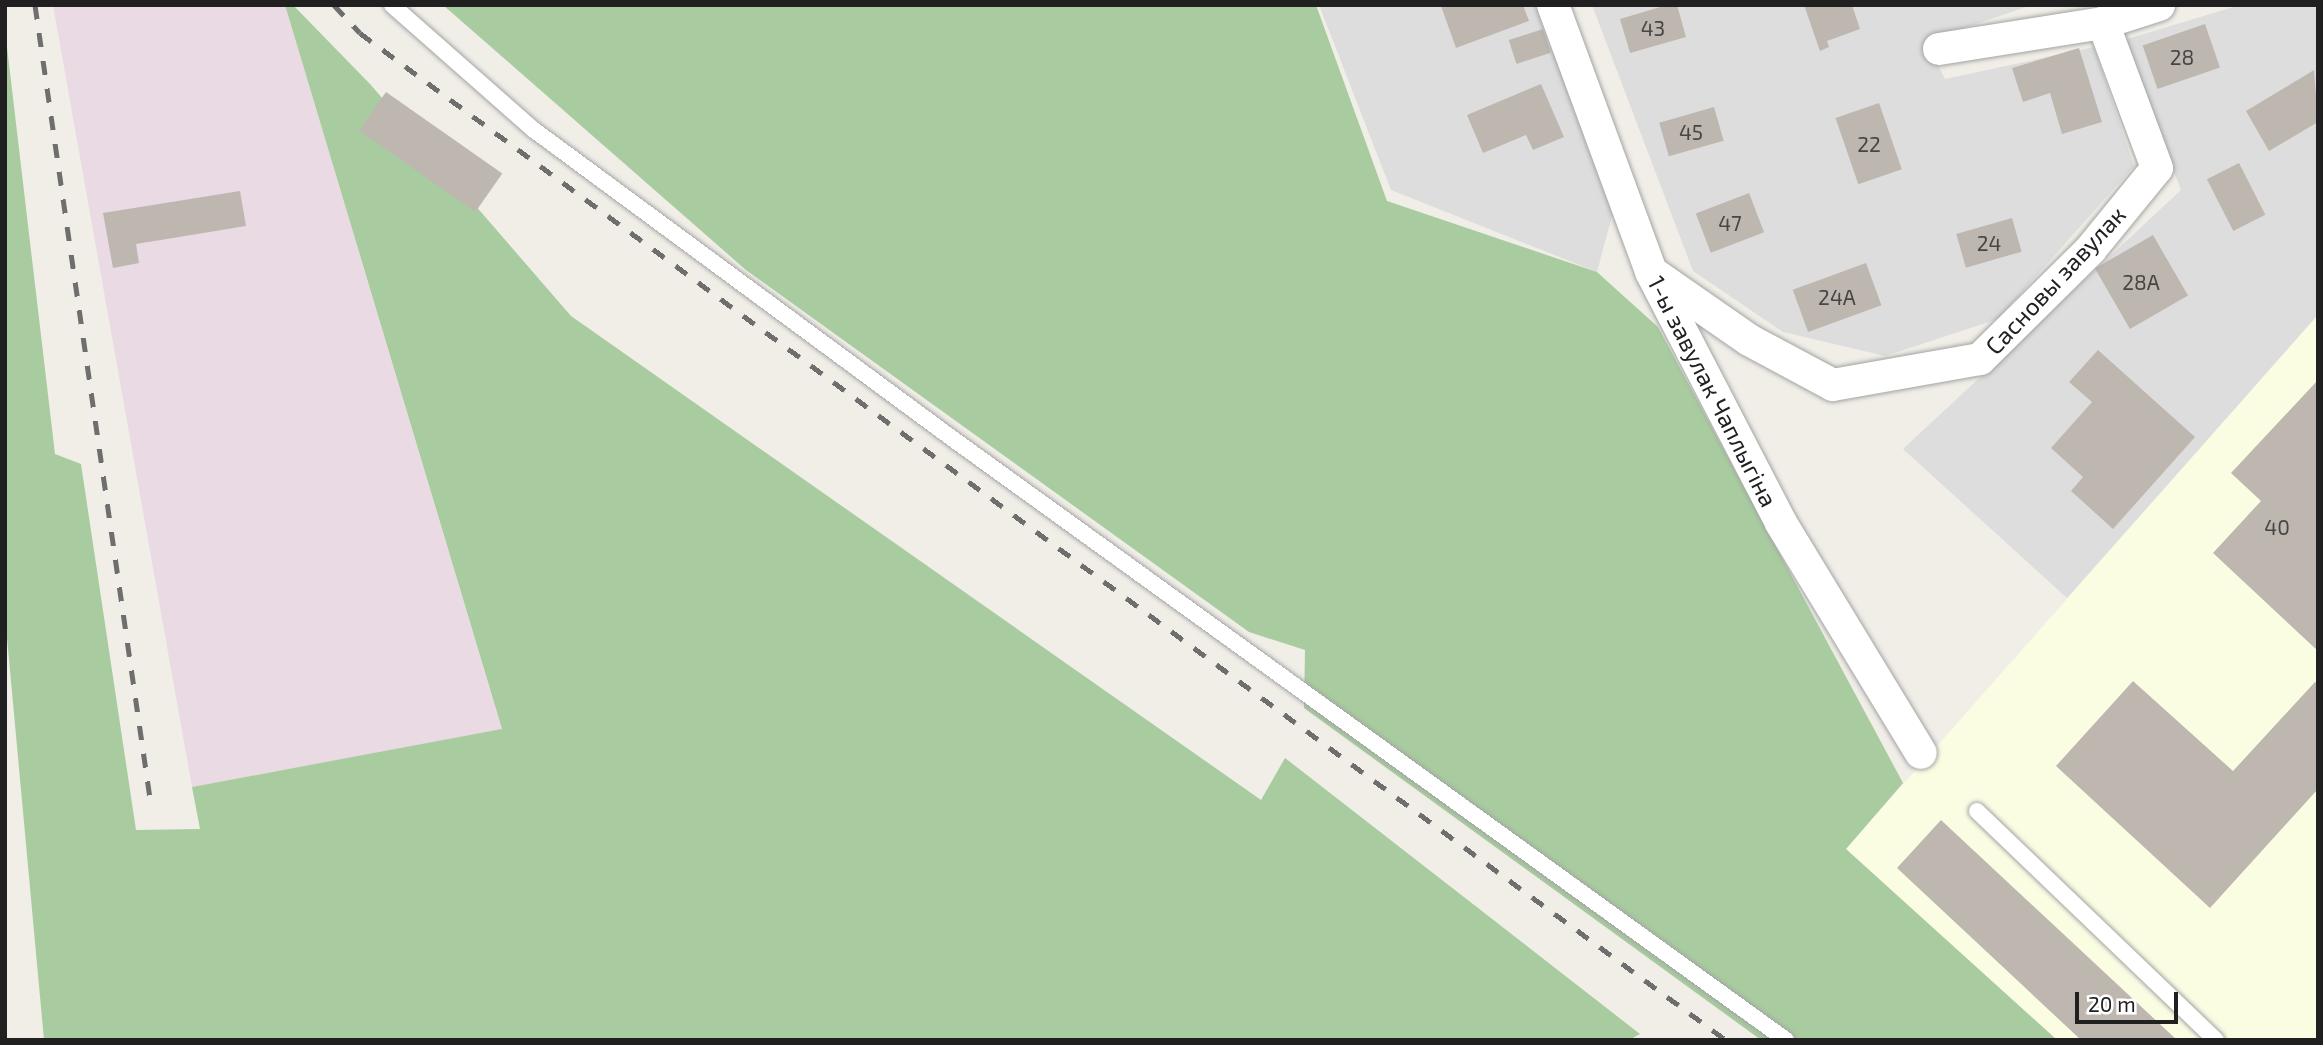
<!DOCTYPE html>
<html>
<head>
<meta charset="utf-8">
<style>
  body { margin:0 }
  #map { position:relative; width:2323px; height:1045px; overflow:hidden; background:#f0eee7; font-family:"Exo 2",sans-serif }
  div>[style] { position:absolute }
  .residential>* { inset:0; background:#dedddd }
  .industrial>* { inset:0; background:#e9dae4 }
  .education>* { inset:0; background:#fbfde3 }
  .forest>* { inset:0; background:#a8cc9f }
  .building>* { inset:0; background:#bdb7b0; transform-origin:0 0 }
  .roads { filter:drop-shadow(0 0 2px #a4a4a4) drop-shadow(0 0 2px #a4a4a4) }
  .lane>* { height:16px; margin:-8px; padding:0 8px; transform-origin:8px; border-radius:8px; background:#fff }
  .street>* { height:32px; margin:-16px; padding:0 16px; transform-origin:16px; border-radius:16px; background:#fff }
  .rail>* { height:5px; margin-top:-2.5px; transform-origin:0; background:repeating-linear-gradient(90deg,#6e6e6e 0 14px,transparent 0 28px) }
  span { translate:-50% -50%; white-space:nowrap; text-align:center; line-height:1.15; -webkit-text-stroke:5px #fff; paint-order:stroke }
  .number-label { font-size:21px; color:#474644 }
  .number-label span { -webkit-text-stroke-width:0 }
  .street-label { font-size:24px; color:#202020 }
  .frame { position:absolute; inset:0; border:7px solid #202020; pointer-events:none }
  .scale { position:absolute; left:2075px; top:992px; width:103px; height:32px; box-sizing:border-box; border:4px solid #202020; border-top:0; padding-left:9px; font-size:21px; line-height:24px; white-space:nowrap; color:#202020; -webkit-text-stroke:5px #fff; paint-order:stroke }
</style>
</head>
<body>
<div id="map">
  <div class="residential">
    <div style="clip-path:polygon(1319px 5px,1537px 5px,1613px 212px,1597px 272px,1391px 190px)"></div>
    <div style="clip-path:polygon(1592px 5px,2032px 5px,1926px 41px,1945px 79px,2094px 47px,2134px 166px,1998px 319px,1885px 356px,1783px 332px,1693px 271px)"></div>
    <div style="clip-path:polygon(2240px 5px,2318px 5px,2318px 315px,2067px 598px,1903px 449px,2181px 190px,2124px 40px)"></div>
  </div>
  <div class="industrial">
    <div style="clip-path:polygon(53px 5px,285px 5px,502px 730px,192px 787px)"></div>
  </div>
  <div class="education">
    <div style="clip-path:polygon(2318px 315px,2318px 1040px,2057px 1040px,1846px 849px)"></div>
  </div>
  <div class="forest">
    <div style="clip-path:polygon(285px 5px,293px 5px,370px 84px,571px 316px,1261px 800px,1285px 758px,1640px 1034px,1629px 1040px,44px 1040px,5px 616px,5px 30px,55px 454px,81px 464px,136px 830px,200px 829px,192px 787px,502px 729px)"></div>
    <div style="clip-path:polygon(443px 5px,1316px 5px,1387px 201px,1597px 272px,1658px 327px,1903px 783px,1846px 849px,2057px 1040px,1761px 1040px,1304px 708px,1305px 650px,1249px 632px,746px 270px)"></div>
  </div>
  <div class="building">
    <div style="clip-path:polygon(1523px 5px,1529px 21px,1456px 48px,1441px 6px)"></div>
    <div style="clip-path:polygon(1667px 5px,1677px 5px,1686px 37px,1630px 53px,1620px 19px)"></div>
    <div style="clip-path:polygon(1804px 5px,1852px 5px,1860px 29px,1827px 41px,1829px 47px,1820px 51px)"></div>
    <div style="left:2205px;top:24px;width:46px;height:66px;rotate:71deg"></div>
    <div style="left:1543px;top:29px;width:25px;height:36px;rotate:72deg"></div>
    <div style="clip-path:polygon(2079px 48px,2102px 122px,2062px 134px,2050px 93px,2023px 102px,2012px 68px)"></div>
    <div style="clip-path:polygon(2314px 70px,2318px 122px,2269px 151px,2246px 111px)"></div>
    <div style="clip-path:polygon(1541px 84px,1564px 137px,1533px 150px,1526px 135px,1483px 153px,1467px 115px)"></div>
    <div style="left:386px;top:92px;width:142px;height:47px;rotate:35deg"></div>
    <div style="left:1879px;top:103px;width:70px;height:46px;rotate:71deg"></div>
    <div style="left:1714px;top:107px;width:35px;height:57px;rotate:74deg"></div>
    <div style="left:2239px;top:163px;width:58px;height:36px;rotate:63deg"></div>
    <div style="clip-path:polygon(240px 191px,246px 226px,136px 244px,139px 263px,113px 268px,103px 213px)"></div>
    <div style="left:1749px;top:193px;width:42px;height:57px;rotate:69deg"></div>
    <div style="left:2012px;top:218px;width:35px;height:58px;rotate:74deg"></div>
    <div style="left:2153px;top:235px;width:70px;height:67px;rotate:60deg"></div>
    <div style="left:1866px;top:263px;width:45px;height:78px;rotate:70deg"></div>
    <div style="clip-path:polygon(2098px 350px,2195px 437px,2113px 529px,2071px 491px,2083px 477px,2051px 448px,2092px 402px,2069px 382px)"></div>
    <div style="clip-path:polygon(2318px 380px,2318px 651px,2213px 553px,2261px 501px,2231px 473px)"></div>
    <div style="clip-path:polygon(2133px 681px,2233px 771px,2315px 682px,2318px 684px,2318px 789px,2210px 908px,2056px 766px)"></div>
    <div style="clip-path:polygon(1941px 820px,2177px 1040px,2081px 1040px,1897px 868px)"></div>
  </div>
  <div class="roads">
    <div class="lane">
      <div style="left:392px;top:5px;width:189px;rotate:41.4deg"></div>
      <div style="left:534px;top:130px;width:521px;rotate:36.41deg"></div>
      <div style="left:953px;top:439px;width:1027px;rotate:35.81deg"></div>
      <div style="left:1977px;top:811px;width:331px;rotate:43.8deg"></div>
    </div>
    <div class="street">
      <div style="left:1553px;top:5px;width:284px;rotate:69.8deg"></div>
      <div style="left:1651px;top:272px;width:283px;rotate:62.6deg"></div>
      <div style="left:1781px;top:523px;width:269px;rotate:58.7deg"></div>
      <div style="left:1939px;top:49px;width:166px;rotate:-9deg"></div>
      <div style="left:2103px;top:23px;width:59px;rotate:-17.8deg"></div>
      <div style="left:1654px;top:274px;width:116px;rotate:34.8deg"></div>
      <div style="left:1749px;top:340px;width:95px;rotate:28.2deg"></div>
      <div style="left:1833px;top:385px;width:149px;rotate:-10deg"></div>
      <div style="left:1980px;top:359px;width:156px;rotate:-44.7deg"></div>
      <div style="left:2091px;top:249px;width:104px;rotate:-50.8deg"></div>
      <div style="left:2157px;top:168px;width:155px;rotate:-110.4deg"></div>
    </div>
  </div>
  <div class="rail">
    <div style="left:35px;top:5px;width:801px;rotate:81.75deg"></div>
    <div style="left:334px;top:5px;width:38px;rotate:47deg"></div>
    <div style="left:360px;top:33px;width:1697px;rotate:36.4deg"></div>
  </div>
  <div class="number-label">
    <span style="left:1653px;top:28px">43</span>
    <span style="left:2182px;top:57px">28</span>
    <span style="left:1691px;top:132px">45</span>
    <span style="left:1869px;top:144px">22</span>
    <span style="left:1730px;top:223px">47</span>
    <span style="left:1989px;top:243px">24</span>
    <span style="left:2141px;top:282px">28А</span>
    <span style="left:1837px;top:297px">24А</span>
    <span style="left:2277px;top:527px">40</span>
  </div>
  <div class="street-label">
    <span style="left:2055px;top:280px;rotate:-47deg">Сасновы завулак</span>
    <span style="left:1713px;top:391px;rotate:63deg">1-ы завулак Чаплыгіна</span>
  </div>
  <div class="frame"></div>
  <div class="scale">20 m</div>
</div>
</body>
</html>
